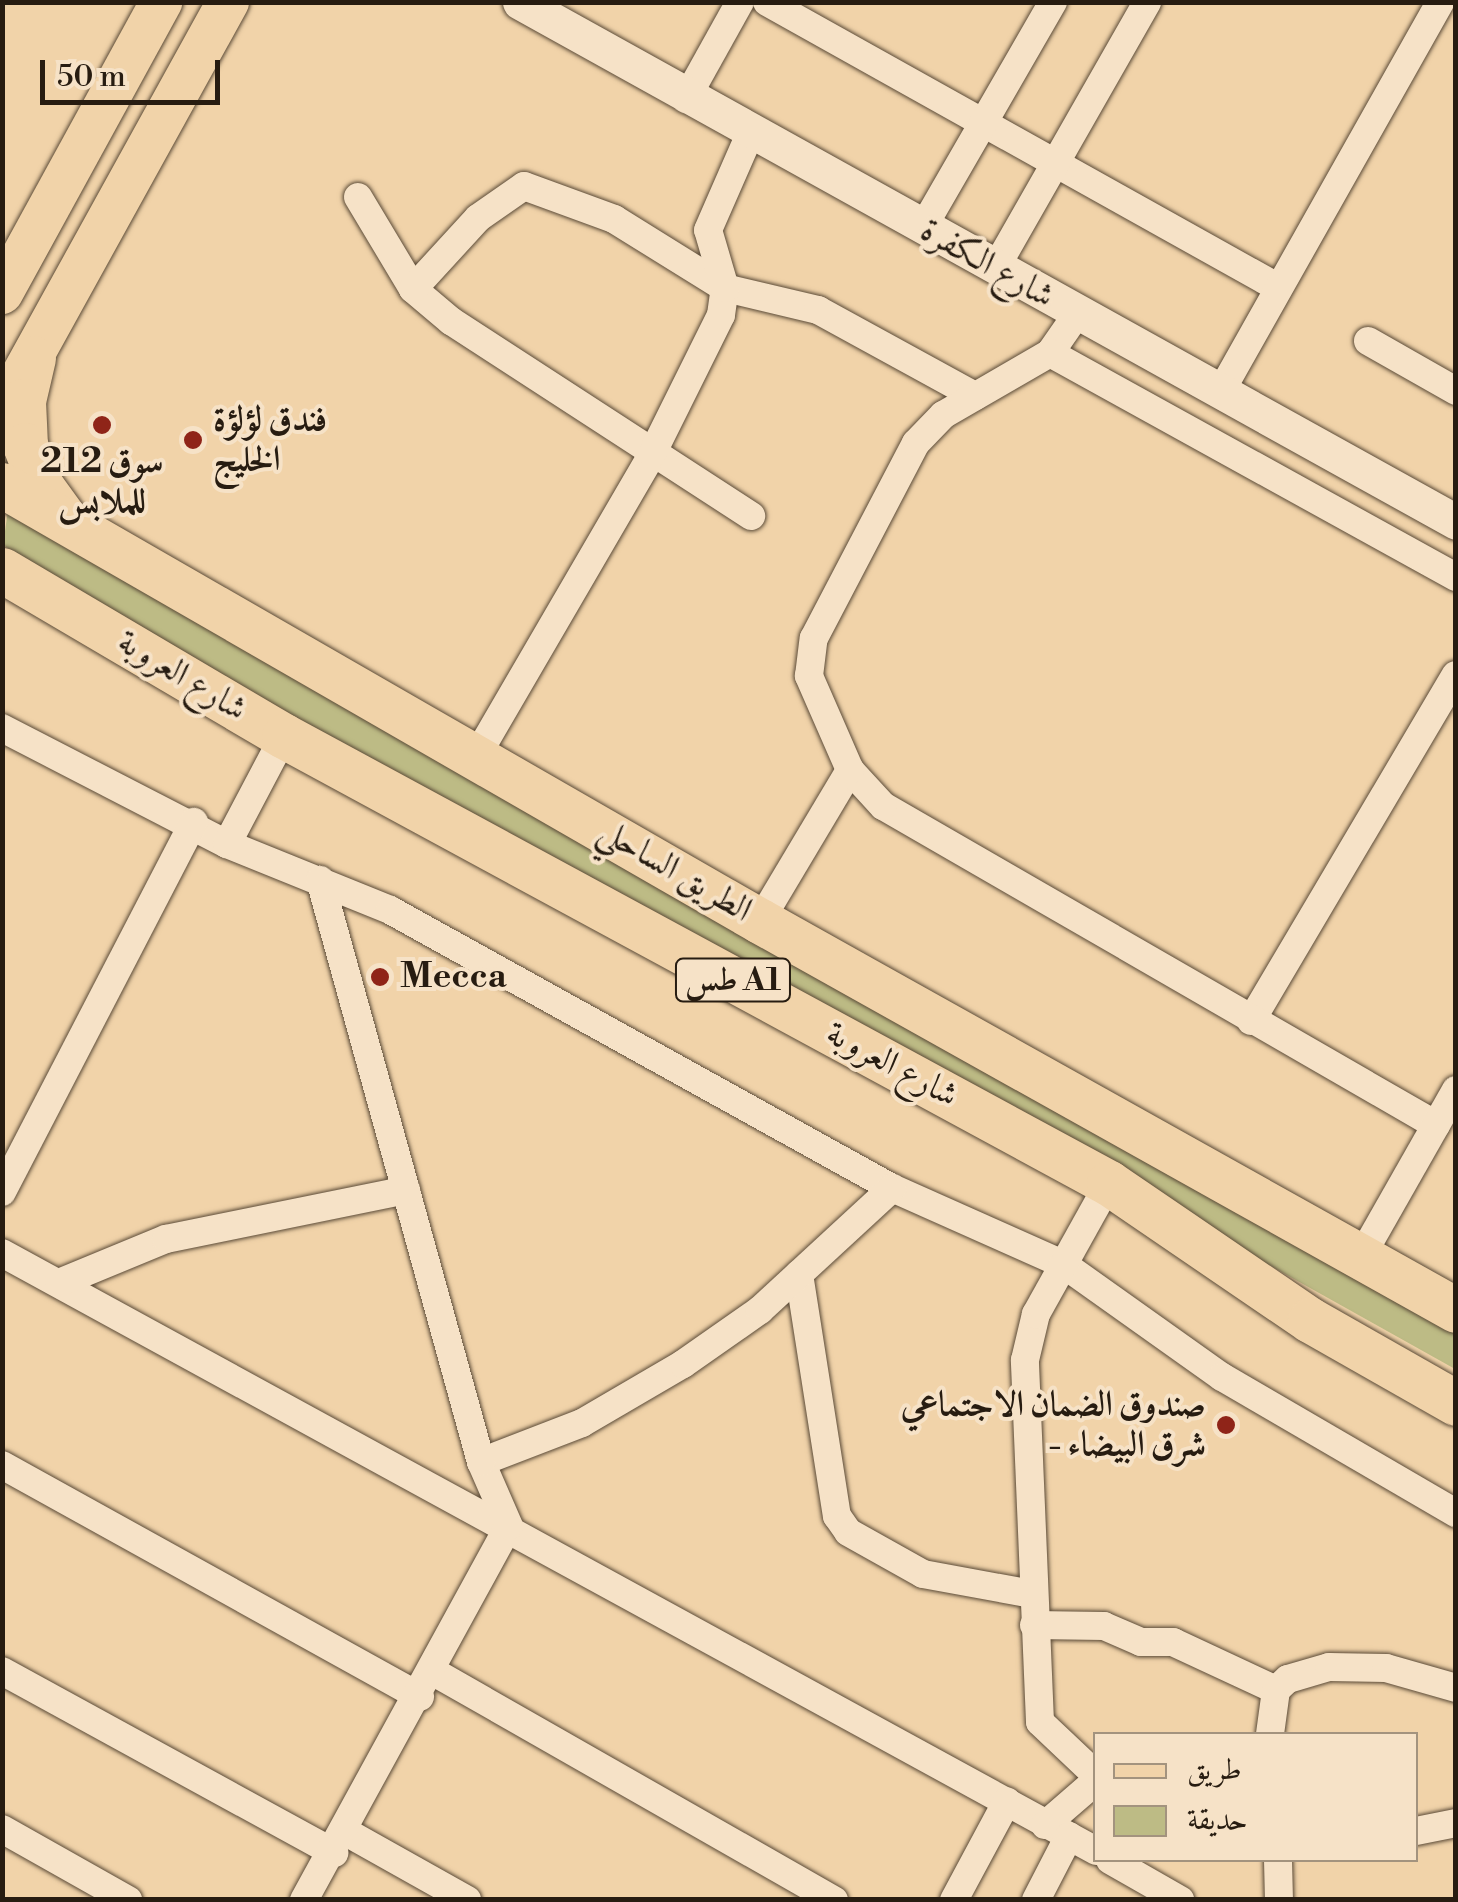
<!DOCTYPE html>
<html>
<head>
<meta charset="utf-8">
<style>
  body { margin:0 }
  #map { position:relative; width:1458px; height:1902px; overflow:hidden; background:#f1d3a9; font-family:"Libre Bodoni",Amiri,serif }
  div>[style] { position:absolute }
  .green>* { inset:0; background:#bdbb85 }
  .roads { filter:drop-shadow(0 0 2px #5a4a37) drop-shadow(0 0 2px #5a4a37) }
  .minor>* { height:28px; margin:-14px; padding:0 14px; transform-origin:14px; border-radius:14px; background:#f6e2c7 }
  .tertiary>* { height:35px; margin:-17.5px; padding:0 17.5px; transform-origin:17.5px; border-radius:17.5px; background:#f6e2c7 }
  .primary>* { height:42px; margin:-21px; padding:0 21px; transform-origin:21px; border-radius:21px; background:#f1d3a9 }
  .trunk>* { height:45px; margin:-22.5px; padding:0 22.5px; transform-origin:22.5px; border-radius:22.5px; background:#f1d3a9 }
  .dots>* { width:28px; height:28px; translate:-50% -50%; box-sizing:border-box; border:5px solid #f6e2c7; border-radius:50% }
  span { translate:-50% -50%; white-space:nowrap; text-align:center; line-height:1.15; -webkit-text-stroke:8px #f6e2c7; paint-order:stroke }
  .shield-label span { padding:2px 8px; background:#f6e2c7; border:2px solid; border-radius:8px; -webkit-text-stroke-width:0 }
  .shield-label { font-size:32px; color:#271c11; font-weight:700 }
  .street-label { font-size:35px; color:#271c11 }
  .poi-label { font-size:35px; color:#271c11; font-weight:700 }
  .left { translate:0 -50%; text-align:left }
  .right { translate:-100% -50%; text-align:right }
  .frame { position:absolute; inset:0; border:5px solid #271c11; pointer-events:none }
  .legend { position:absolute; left:1093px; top:1732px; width:325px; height:130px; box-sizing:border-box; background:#f6e2c7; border:2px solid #a3937e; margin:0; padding:12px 18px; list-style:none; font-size:30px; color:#271c11 }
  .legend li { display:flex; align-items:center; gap:20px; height:50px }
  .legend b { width:50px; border:2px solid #a3937e }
  .scale { position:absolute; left:40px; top:60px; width:180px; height:45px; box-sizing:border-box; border:5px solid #271c11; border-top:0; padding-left:12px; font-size:30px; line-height:35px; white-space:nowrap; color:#271c11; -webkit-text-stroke:8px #f6e2c7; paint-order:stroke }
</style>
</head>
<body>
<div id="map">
  <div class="green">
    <div style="clip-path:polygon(8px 510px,1455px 1328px,1455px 1369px,312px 730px,3px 545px)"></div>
  </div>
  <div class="roads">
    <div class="minor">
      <div style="left:767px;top:2px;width:586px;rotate:29.19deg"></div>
      <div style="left:686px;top:99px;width:111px;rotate:-60.9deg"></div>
      <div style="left:358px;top:197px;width:107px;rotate:59.1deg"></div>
      <div style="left:413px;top:289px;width:50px;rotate:40.1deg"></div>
      <div style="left:451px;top:321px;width:358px;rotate:33deg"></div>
      <div style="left:922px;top:229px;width:262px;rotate:-60deg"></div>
      <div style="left:995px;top:269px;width:307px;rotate:-60.3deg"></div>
      <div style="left:413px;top:289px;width:96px;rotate:-47.5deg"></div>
      <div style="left:478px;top:218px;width:56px;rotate:-34.8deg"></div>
      <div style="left:524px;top:186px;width:96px;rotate:20.1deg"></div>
      <div style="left:614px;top:219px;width:131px;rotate:31.9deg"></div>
      <div style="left:725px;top:288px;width:96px;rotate:13.3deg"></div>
      <div style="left:818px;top:310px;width:179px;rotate:28.7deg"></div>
      <div style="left:1368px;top:341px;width:101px;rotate:29.6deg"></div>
      <div style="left:1050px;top:353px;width:47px;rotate:-55.3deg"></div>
      <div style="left:1220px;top:393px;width:449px;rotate:-60.6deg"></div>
      <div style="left:2px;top:728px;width:253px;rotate:27.3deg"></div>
      <div style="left:227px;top:844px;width:176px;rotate:22deg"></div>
      <div style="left:390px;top:910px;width:574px;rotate:28.98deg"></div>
      <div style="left:892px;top:1188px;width:187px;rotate:24deg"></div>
      <div style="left:1063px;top:1264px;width:195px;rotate:35.4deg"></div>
      <div style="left:1222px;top:1377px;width:271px;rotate:30.2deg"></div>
      <div style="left:476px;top:757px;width:350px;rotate:-59.8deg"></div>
      <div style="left:652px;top:454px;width:155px;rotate:-63.6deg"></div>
      <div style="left:721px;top:315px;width:27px;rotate:-82deg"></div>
      <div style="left:725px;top:288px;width:60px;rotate:-106.3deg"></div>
      <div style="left:708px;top:230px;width:105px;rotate:-66.4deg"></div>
      <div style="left:227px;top:844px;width:122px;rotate:-62.2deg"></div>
      <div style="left:760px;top:921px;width:176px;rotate:-59.2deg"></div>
      <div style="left:1251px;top:1021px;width:402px;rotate:-59.4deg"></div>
      <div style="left:1436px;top:1125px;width:638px;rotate:-150.02deg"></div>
      <div style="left:883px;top:806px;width:49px;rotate:-132.5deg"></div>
      <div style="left:850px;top:770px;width:103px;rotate:-113.6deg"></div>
      <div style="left:809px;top:676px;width:38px;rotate:-83deg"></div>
      <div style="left:814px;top:638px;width:220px;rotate:-62.4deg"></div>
      <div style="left:916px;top:443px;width:39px;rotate:-46deg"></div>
      <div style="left:943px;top:415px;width:124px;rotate:-30.1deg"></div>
      <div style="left:1050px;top:353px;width:464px;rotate:28.9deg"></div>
      <div style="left:2px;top:1192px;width:417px;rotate:-62.6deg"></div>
      <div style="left:2px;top:1253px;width:1247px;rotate:28.66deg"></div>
      <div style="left:1361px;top:1257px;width:192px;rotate:-60.4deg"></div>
      <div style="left:799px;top:1274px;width:245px;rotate:81.1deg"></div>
      <div style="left:837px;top:1516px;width:19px;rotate:55deg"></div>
      <div style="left:848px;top:1532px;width:86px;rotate:29.2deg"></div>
      <div style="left:923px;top:1574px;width:111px;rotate:10.4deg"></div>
      <div style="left:59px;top:1283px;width:116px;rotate:-22.4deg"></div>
      <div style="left:166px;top:1239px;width:245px;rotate:-11.5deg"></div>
      <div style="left:481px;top:1462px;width:108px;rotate:-21.1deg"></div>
      <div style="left:582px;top:1423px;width:117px;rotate:-30.3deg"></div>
      <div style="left:683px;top:1364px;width:94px;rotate:-35deg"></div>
      <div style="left:760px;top:1310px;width:180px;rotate:-42.7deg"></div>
      <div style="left:2px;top:1465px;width:478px;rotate:29deg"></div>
      <div style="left:1034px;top:1625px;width:70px;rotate:0.8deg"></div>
      <div style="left:1104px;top:1626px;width:40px;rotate:23.4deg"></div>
      <div style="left:1141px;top:1642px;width:32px"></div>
      <div style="left:1173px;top:1642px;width:114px;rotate:25deg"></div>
      <div style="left:2px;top:1671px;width:379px;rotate:28.7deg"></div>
      <div style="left:432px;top:1671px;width:463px;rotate:29.7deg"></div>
      <div style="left:1270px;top:1734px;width:44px;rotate:-82.2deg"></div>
      <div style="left:1276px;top:1690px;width:16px;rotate:-43deg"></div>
      <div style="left:1288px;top:1679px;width:43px;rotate:-16.3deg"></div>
      <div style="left:1329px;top:1667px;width:57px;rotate:1deg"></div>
      <div style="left:1386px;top:1668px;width:73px;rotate:15.9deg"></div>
      <div style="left:1096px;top:1775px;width:77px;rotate:-136.6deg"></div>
      <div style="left:1040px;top:1722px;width:362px;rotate:-92.4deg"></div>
      <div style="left:1025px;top:1360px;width:47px;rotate:-76.6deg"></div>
      <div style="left:1036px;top:1314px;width:150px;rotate:-60.9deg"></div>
      <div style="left:1045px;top:1825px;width:67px;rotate:-40.8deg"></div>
      <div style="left:2px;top:1829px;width:145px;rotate:29.4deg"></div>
      <div style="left:1416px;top:1831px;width:41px;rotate:-11.3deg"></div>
      <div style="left:346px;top:1832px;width:139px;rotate:29.3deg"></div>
      <div style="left:1110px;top:1860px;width:81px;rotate:29.7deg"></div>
      <div style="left:1278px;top:1860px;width:40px;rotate:88.6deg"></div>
      <div style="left:304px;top:1900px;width:426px;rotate:-61.3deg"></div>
      <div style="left:509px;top:1526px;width:70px;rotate:-113.6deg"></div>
      <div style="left:481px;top:1462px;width:604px;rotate:-105.46deg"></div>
      <div style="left:954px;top:1900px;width:112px;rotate:-61.8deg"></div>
      <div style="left:1036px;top:1900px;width:72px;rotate:-62.7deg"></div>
    </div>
    <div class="tertiary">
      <div style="left:520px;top:2px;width:1071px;rotate:29.05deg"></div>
    </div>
    <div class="primary">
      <div style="left:2px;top:293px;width:332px;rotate:-61.3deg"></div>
      <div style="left:16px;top:386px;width:439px;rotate:-61.1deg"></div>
    </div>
    <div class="trunk">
      <div style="left:33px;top:358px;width:44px;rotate:103.1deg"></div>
      <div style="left:23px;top:401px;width:44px;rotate:87.4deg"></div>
      <div style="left:25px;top:445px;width:44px;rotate:68.7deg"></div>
      <div style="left:41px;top:486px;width:37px;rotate:54deg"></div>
      <div style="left:2px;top:485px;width:874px;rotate:29.91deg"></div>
      <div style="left:760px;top:921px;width:797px;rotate:29.2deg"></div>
      <div style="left:2px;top:570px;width:327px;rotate:30.5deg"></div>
      <div style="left:284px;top:736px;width:938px;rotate:28.45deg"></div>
      <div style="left:1109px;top:1183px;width:243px;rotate:34.3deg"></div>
      <div style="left:1310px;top:1320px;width:168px;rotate:29.6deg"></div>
    </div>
  </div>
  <div class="dots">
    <div style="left:102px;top:425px;background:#8f2418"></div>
    <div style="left:193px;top:440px;background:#8f2418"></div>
    <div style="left:380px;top:977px;background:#8f2418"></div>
    <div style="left:1226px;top:1425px;background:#8f2418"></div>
  </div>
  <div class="shield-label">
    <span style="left:733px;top:980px">طس A1</span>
  </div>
  <div class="street-label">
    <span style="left:987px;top:264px;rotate:29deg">شارع الكفرة</span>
    <span style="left:182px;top:676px;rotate:31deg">شارع العروبة</span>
    <span style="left:675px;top:871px;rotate:30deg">الطريق الساحلي</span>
    <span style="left:892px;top:1065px;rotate:28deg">شارع العروبة</span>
  </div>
  <div class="poi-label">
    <span class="left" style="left:213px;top:440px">فندق لؤلؤة<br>الخليج</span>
    <span style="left:102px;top:482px">سوق 212<br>للملابس</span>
    <span class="left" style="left:400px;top:977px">Mecca</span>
    <span class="right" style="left:1206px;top:1425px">صندوق الضمان الاجتماعي<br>- شرق البيضاء</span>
  </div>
  <div class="frame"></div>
  <ul class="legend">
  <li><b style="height:12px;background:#f1d3a9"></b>طريق</li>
  <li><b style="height:28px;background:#bdbb85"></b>حديقة</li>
  </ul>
  <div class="scale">50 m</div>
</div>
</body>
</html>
